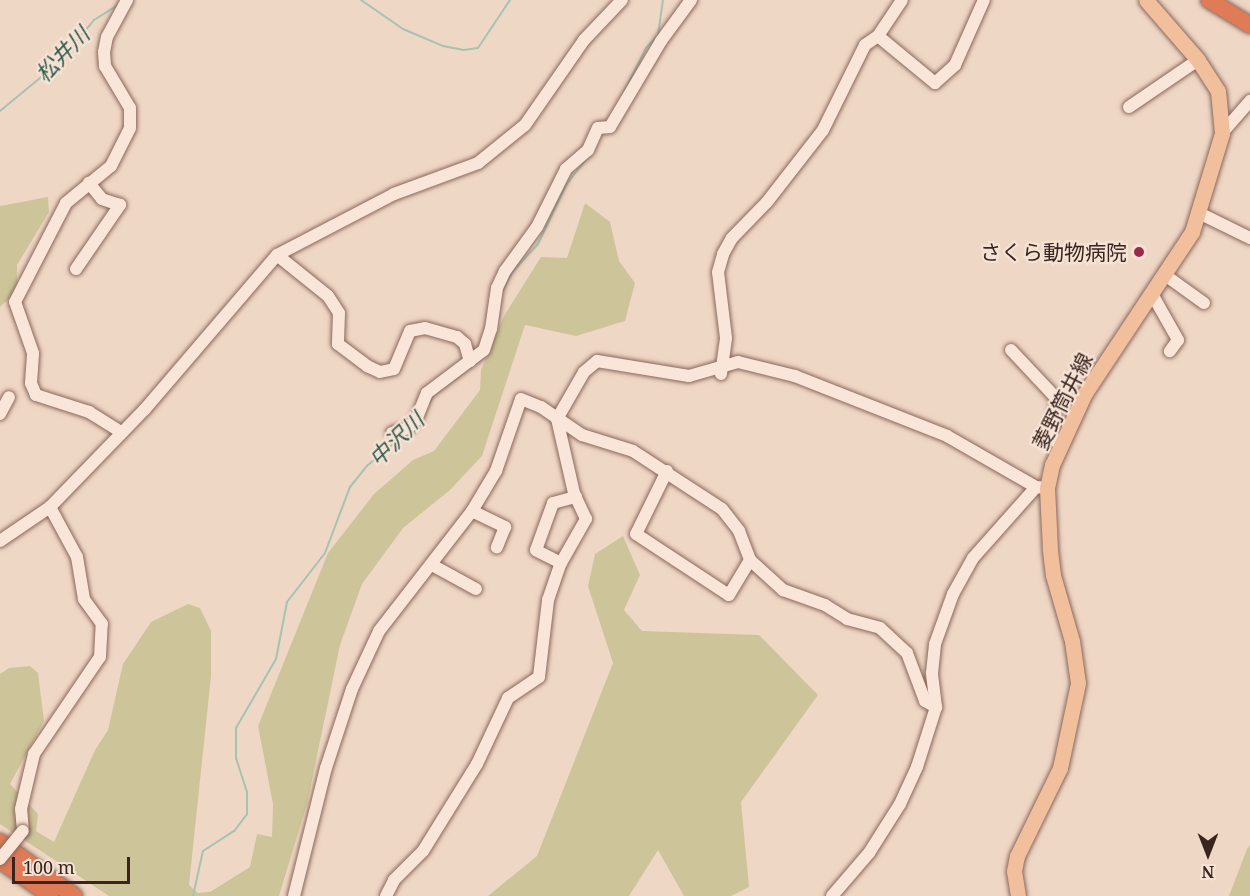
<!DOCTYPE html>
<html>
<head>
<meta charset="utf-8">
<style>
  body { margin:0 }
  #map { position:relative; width:1250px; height:896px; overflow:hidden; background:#efd7c5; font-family:"Noto Serif","Noto Sans JP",serif }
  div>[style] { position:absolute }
  .green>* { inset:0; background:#cdc599 }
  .stream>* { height:2px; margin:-1px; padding:0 1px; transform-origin:1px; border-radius:1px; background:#a7c2b2 }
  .roads { filter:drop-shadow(0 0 2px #8a675b) drop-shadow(0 0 2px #8a675b) }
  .minor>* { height:12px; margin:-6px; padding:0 6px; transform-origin:6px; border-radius:6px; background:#f9e6d9 }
  .major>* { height:15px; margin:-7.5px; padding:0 7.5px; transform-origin:7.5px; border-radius:7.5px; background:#f2bf9d }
  .highway>* { height:16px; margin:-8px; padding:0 8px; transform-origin:8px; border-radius:8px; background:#df7b56 }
  .bridges { filter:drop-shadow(0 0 2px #8a675b) drop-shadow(0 0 2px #8a675b) }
  .minor-bridge>* { height:12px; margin:-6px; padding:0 6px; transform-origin:6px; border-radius:6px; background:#f9e6d9 }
  .dots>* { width:16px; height:16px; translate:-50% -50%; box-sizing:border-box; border:3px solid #f6e3d5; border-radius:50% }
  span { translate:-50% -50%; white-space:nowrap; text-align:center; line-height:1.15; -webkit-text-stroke:4.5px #f6e3d5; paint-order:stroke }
  .poi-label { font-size:21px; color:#3a241f }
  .right { translate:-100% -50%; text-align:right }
  .street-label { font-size:21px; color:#3a241f }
  .water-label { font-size:22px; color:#2e5a4b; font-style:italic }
  .north { position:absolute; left:1178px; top:824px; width:60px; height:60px; -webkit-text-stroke:4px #f6e3d5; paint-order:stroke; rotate:180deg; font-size:16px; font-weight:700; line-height:24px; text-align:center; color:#3a241f }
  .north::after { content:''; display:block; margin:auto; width:21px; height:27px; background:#3a241f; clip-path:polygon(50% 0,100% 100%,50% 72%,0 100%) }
  .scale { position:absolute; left:12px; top:857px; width:118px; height:27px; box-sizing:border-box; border:3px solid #3a241f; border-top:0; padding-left:8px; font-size:18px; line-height:21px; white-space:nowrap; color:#3a241f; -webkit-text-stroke:4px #f6e3d5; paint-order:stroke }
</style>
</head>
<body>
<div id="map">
  <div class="green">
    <div style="clip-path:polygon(48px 197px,49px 212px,17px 265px,17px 291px,0 307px,0 206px)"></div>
    <div style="clip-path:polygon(585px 203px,610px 222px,619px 261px,635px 283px,625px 321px,576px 336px,525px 325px,482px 456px,450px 490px,403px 528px,362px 584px,340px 645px,307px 804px,279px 896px,109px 896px,0 824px,0 674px,9px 668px,30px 666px,38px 673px,44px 721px,10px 784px,38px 814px,36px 831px,54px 842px,95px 750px,108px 730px,123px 664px,151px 622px,188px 604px,200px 608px,211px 631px,211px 676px,189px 885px,198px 893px,210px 892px,250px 867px,257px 834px,272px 837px,273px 804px,258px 726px,328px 553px,374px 494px,413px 460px,434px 451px,480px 390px,481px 370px,504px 316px,541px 257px,567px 258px)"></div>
    <div style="clip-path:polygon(623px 536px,640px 575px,624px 610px,642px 631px,759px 635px,818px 695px,741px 802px,749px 887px,731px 896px,684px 896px,658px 850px,629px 896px,488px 896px,537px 856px,613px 663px,588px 586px,595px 554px)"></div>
    <div style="clip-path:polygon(1250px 845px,1250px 896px,1229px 896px,1247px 849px)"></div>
  </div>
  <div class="stream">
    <div style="left:361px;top:0;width:51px;rotate:34.6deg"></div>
    <div style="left:403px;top:29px;width:43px;rotate:23deg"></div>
    <div style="left:443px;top:46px;width:21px;rotate:11deg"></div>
    <div style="left:464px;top:50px;width:14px;rotate:-8deg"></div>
    <div style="left:478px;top:48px;width:58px;rotate:-56.3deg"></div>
    <div style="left:622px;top:96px;width:54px;rotate:-63.4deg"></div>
    <div style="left:646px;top:48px;width:18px;rotate:-47deg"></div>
    <div style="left:658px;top:35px;width:35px;rotate:-82deg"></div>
    <div style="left:0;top:111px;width:75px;rotate:-39.6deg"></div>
    <div style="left:58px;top:63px;width:56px;rotate:-50.1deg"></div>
    <div style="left:94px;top:20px;width:28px;rotate:-32deg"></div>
    <div style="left:501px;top:294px;width:25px;rotate:-63deg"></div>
    <div style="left:512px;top:272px;width:38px;rotate:-47deg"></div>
    <div style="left:538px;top:244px;width:65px;rotate:-64.6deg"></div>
    <div style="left:566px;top:185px;width:34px;rotate:-52deg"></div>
    <div style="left:429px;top:404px;width:9px;rotate:-63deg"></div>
    <div style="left:433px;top:396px;width:63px;rotate:-37.2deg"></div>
    <div style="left:193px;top:896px;width:46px;rotate:-77.5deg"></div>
    <div style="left:203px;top:851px;width:38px;rotate:-33deg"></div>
    <div style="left:235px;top:830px;width:20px;rotate:-53deg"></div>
    <div style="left:247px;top:814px;width:22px;rotate:-90deg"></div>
    <div style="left:247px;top:792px;width:35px;rotate:-108deg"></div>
    <div style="left:236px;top:759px;width:31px;rotate:-90deg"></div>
    <div style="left:236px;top:728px;width:80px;rotate:-59.9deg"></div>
    <div style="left:276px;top:659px;width:58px;rotate:-79.1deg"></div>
    <div style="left:287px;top:602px;width:62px;rotate:-52.2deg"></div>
    <div style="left:325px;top:553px;width:71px;rotate:-69.3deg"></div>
    <div style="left:350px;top:487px;width:28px;rotate:-51deg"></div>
    <div style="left:368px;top:465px;width:48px;rotate:-40deg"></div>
  </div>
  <div class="roads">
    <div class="minor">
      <div style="left:878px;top:36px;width:43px;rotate:-56.3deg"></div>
      <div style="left:1129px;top:107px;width:83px;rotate:-34.3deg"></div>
      <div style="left:1222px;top:133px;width:43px;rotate:-48.8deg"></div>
      <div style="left:1199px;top:213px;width:57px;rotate:26.1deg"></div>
      <div style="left:277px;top:255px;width:65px;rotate:38.8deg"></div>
      <div style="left:328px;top:296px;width:20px;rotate:57deg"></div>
      <div style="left:339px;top:313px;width:31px;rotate:92deg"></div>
      <div style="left:338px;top:344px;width:36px;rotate:37deg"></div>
      <div style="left:367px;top:366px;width:14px;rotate:25deg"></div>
      <div style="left:380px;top:372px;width:14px;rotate:-12deg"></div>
      <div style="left:394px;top:369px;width:41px;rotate:-67.2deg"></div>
      <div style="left:410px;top:331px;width:15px;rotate:-11deg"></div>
      <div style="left:425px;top:328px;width:33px;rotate:16deg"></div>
      <div style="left:457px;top:337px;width:11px;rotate:41deg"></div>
      <div style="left:465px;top:344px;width:18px;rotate:74deg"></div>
      <div style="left:76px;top:269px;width:78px;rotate:-55.5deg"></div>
      <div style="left:120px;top:205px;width:19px;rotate:-162deg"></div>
      <div style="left:102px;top:199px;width:21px;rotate:-129deg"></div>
      <div style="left:1165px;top:275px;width:48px;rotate:35.7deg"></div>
      <div style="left:1152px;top:294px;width:53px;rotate:60.5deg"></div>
      <div style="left:1178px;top:340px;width:14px;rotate:126deg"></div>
      <div style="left:1011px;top:350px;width:67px;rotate:46.8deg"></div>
      <div style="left:1057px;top:399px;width:36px;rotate:99deg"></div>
      <div style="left:1051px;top:435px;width:13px;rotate:51deg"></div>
      <div style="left:721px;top:374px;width:36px;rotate:-82deg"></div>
      <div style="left:726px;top:338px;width:66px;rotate:-96.9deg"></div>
      <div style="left:718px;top:272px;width:19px;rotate:-74deg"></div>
      <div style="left:723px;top:254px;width:18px;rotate:-61deg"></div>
      <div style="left:732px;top:238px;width:50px;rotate:-45.8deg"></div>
      <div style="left:767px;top:202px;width:91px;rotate:-52.1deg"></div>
      <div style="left:823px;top:130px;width:95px;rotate:-63.7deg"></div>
      <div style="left:865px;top:45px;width:16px;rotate:-35deg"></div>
      <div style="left:878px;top:36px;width:74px;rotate:39.5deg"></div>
      <div style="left:935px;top:83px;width:27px;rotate:-42deg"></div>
      <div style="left:955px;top:65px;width:71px;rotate:-66deg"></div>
      <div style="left:0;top:414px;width:19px;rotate:-62deg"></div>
      <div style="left:121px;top:432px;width:38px;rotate:-148deg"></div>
      <div style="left:89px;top:412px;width:56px;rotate:-162.2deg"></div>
      <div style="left:36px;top:395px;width:13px;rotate:-113deg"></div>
      <div style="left:31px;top:383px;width:30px;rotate:-86deg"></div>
      <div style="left:33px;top:353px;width:54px;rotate:-109.4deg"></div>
      <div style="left:15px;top:302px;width:111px;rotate:-62.7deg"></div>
      <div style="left:66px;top:203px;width:58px;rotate:-39.4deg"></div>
      <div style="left:111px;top:166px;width:42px;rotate:-63.4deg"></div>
      <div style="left:130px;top:128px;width:20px;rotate:-90deg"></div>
      <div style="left:130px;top:108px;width:49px;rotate:-120.8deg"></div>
      <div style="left:105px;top:66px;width:14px;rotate:-94deg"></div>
      <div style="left:104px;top:52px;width:15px;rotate:-79deg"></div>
      <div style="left:107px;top:37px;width:42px;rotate:-61.6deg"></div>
      <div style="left:392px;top:433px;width:17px;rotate:-17deg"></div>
      <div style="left:408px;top:428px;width:11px;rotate:-45deg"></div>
      <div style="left:416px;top:420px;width:29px;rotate:-68deg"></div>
      <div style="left:427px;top:393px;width:71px;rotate:-37deg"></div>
      <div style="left:484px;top:350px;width:22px;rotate:-72deg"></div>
      <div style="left:491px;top:329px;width:41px;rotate:-81.7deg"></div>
      <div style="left:497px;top:288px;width:19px;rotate:-65deg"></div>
      <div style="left:505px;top:271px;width:54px;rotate:-54deg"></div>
      <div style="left:537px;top:227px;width:65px;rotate:-63.4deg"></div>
      <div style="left:566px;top:169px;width:29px;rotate:-41deg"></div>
      <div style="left:588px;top:150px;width:24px;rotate:-66deg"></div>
      <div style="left:598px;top:128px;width:12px;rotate:-5deg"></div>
      <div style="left:610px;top:127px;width:100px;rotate:-59.3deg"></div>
      <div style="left:661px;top:41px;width:51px;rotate:-53.8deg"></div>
      <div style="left:667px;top:471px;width:70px;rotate:116.2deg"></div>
      <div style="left:636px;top:534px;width:111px;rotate:33.3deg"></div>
      <div style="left:729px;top:595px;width:41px;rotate:-59deg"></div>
      <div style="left:472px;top:511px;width:37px;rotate:26deg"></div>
      <div style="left:505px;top:527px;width:22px;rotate:112deg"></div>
      <div style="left:0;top:541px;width:60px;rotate:-34.2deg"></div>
      <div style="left:50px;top:507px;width:136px;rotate:-45.9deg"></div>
      <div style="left:145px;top:409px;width:203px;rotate:-49.4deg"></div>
      <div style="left:277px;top:255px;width:132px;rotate:-27.5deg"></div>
      <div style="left:394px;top:194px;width:90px;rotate:-20.3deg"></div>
      <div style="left:478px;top:163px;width:60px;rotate:-39deg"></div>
      <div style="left:525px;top:125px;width:103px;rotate:-55.2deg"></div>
      <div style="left:584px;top:40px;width:55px;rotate:-46.5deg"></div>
      <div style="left:561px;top:563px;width:28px;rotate:-153deg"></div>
      <div style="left:536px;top:550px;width:50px;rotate:-70.1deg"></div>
      <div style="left:553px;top:503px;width:24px;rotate:-15deg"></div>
      <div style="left:432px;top:565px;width:50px;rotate:28.6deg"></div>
      <div style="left:23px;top:831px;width:22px;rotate:-95deg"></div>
      <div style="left:21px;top:809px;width:57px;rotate:-76.7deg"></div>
      <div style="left:34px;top:754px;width:117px;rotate:-55.8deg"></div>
      <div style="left:100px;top:657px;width:33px;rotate:-87deg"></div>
      <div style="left:102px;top:624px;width:31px;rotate:-126deg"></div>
      <div style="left:84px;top:599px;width:43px;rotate:-99.5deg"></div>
      <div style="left:77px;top:557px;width:57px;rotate:-118.4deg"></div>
      <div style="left:294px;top:896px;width:132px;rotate:-76deg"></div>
      <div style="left:326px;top:768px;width:83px;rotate:-71.8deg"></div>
      <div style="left:352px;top:689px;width:64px;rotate:-65deg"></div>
      <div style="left:379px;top:631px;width:152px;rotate:-52.2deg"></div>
      <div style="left:472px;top:511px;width:47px;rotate:-59deg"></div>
      <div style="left:496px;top:471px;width:76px;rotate:-70.9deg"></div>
      <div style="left:521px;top:399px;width:22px;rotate:22deg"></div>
      <div style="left:541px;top:407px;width:50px;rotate:34.3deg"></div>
      <div style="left:582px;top:435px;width:53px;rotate:17.4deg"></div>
      <div style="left:633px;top:451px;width:106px;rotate:33.1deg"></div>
      <div style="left:722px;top:509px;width:28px;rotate:52deg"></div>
      <div style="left:739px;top:531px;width:31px;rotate:69deg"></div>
      <div style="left:750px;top:560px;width:45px;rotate:42.3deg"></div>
      <div style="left:783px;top:590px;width:45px;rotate:19.7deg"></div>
      <div style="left:825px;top:605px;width:26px;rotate:32deg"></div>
      <div style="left:847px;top:619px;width:34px;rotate:15deg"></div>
      <div style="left:880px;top:628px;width:37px;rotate:43deg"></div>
      <div style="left:907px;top:653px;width:51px;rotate:69.4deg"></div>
      <div style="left:925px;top:701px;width:13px;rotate:29deg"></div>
      <div style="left:386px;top:896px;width:18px;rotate:-63deg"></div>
      <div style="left:394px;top:880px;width:41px;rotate:-45deg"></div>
      <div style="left:423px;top:851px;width:102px;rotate:-58.2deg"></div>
      <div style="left:477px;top:764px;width:73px;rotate:-64.8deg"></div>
      <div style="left:508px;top:698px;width:37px;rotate:-34deg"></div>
      <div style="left:539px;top:677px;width:78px;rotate:-83.3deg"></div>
      <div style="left:548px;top:600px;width:39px;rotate:-71deg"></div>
      <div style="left:561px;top:563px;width:51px;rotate:-60.4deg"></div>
      <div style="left:586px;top:519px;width:29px;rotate:-115deg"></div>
      <div style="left:574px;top:493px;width:76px;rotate:-102.9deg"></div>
      <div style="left:557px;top:419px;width:54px;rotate:-60.1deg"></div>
      <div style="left:584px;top:372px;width:17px;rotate:-40deg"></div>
      <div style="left:597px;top:361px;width:93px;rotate:9.3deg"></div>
      <div style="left:689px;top:376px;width:51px;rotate:-15.9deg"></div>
      <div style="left:738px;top:362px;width:59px;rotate:13.8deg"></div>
      <div style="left:795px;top:376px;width:163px;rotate:21.5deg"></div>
      <div style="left:947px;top:436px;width:103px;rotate:29.8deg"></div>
      <div style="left:1036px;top:487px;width:11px;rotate:5deg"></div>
      <div style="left:832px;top:896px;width:57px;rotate:-49.3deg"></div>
      <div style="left:869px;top:853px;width:58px;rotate:-57.7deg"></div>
      <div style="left:900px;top:804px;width:41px;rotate:-65.3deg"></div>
      <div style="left:917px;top:767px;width:63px;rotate:-72.4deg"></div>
      <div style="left:936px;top:707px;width:34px;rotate:-97deg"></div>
      <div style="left:932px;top:673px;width:29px;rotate:-84deg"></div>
      <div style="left:935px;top:644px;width:53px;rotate:-70.2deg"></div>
      <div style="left:953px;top:594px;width:41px;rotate:-60.9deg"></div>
      <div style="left:973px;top:558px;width:95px;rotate:-48.4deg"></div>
    </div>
    <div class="major">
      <div style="left:1018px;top:896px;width:25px;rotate:-99deg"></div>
      <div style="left:1014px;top:871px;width:15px;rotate:-79deg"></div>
      <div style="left:1017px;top:856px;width:98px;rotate:-64deg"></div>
      <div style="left:1060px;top:768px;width:87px;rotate:-78deg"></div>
      <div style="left:1078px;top:683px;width:42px;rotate:-98.1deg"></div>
      <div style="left:1072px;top:641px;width:69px;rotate:-106.1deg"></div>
      <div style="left:1053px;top:575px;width:26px;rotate:-97deg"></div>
      <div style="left:1050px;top:549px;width:61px;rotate:-92.8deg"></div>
      <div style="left:1047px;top:488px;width:24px;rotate:-78deg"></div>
      <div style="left:1052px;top:465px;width:79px;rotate:-65.4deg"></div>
      <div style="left:1085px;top:393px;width:193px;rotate:-56.4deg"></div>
      <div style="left:1192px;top:232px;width:103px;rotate:-73.1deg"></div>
      <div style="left:1222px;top:133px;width:42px;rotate:-95.4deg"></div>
      <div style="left:1218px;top:91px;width:37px;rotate:-123deg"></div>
      <div style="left:1198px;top:60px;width:79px;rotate:-130.9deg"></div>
    </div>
    <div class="highway">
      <div style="left:1209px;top:0;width:48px;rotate:31.4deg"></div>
      <div style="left:0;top:842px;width:92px;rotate:36.1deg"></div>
      <div style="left:0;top:860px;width:62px;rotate:35.2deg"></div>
    </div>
  </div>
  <div class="bridges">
    <div class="minor-bridge">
      <div style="left:0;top:859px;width:36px;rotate:-51deg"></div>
    </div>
  </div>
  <div class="dots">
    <div style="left:1139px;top:252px;background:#9a2a4b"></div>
  </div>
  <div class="poi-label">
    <span class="right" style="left:1127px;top:252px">さくら動物病院</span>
  </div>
  <div class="street-label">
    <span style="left:1062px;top:401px;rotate:-63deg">菱野筒井線</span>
  </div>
  <div class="water-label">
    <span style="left:62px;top:54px;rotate:-46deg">松井川</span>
    <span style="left:396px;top:439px;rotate:-44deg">中沢川</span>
  </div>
  <div class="north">N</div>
  <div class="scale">100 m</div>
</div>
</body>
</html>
